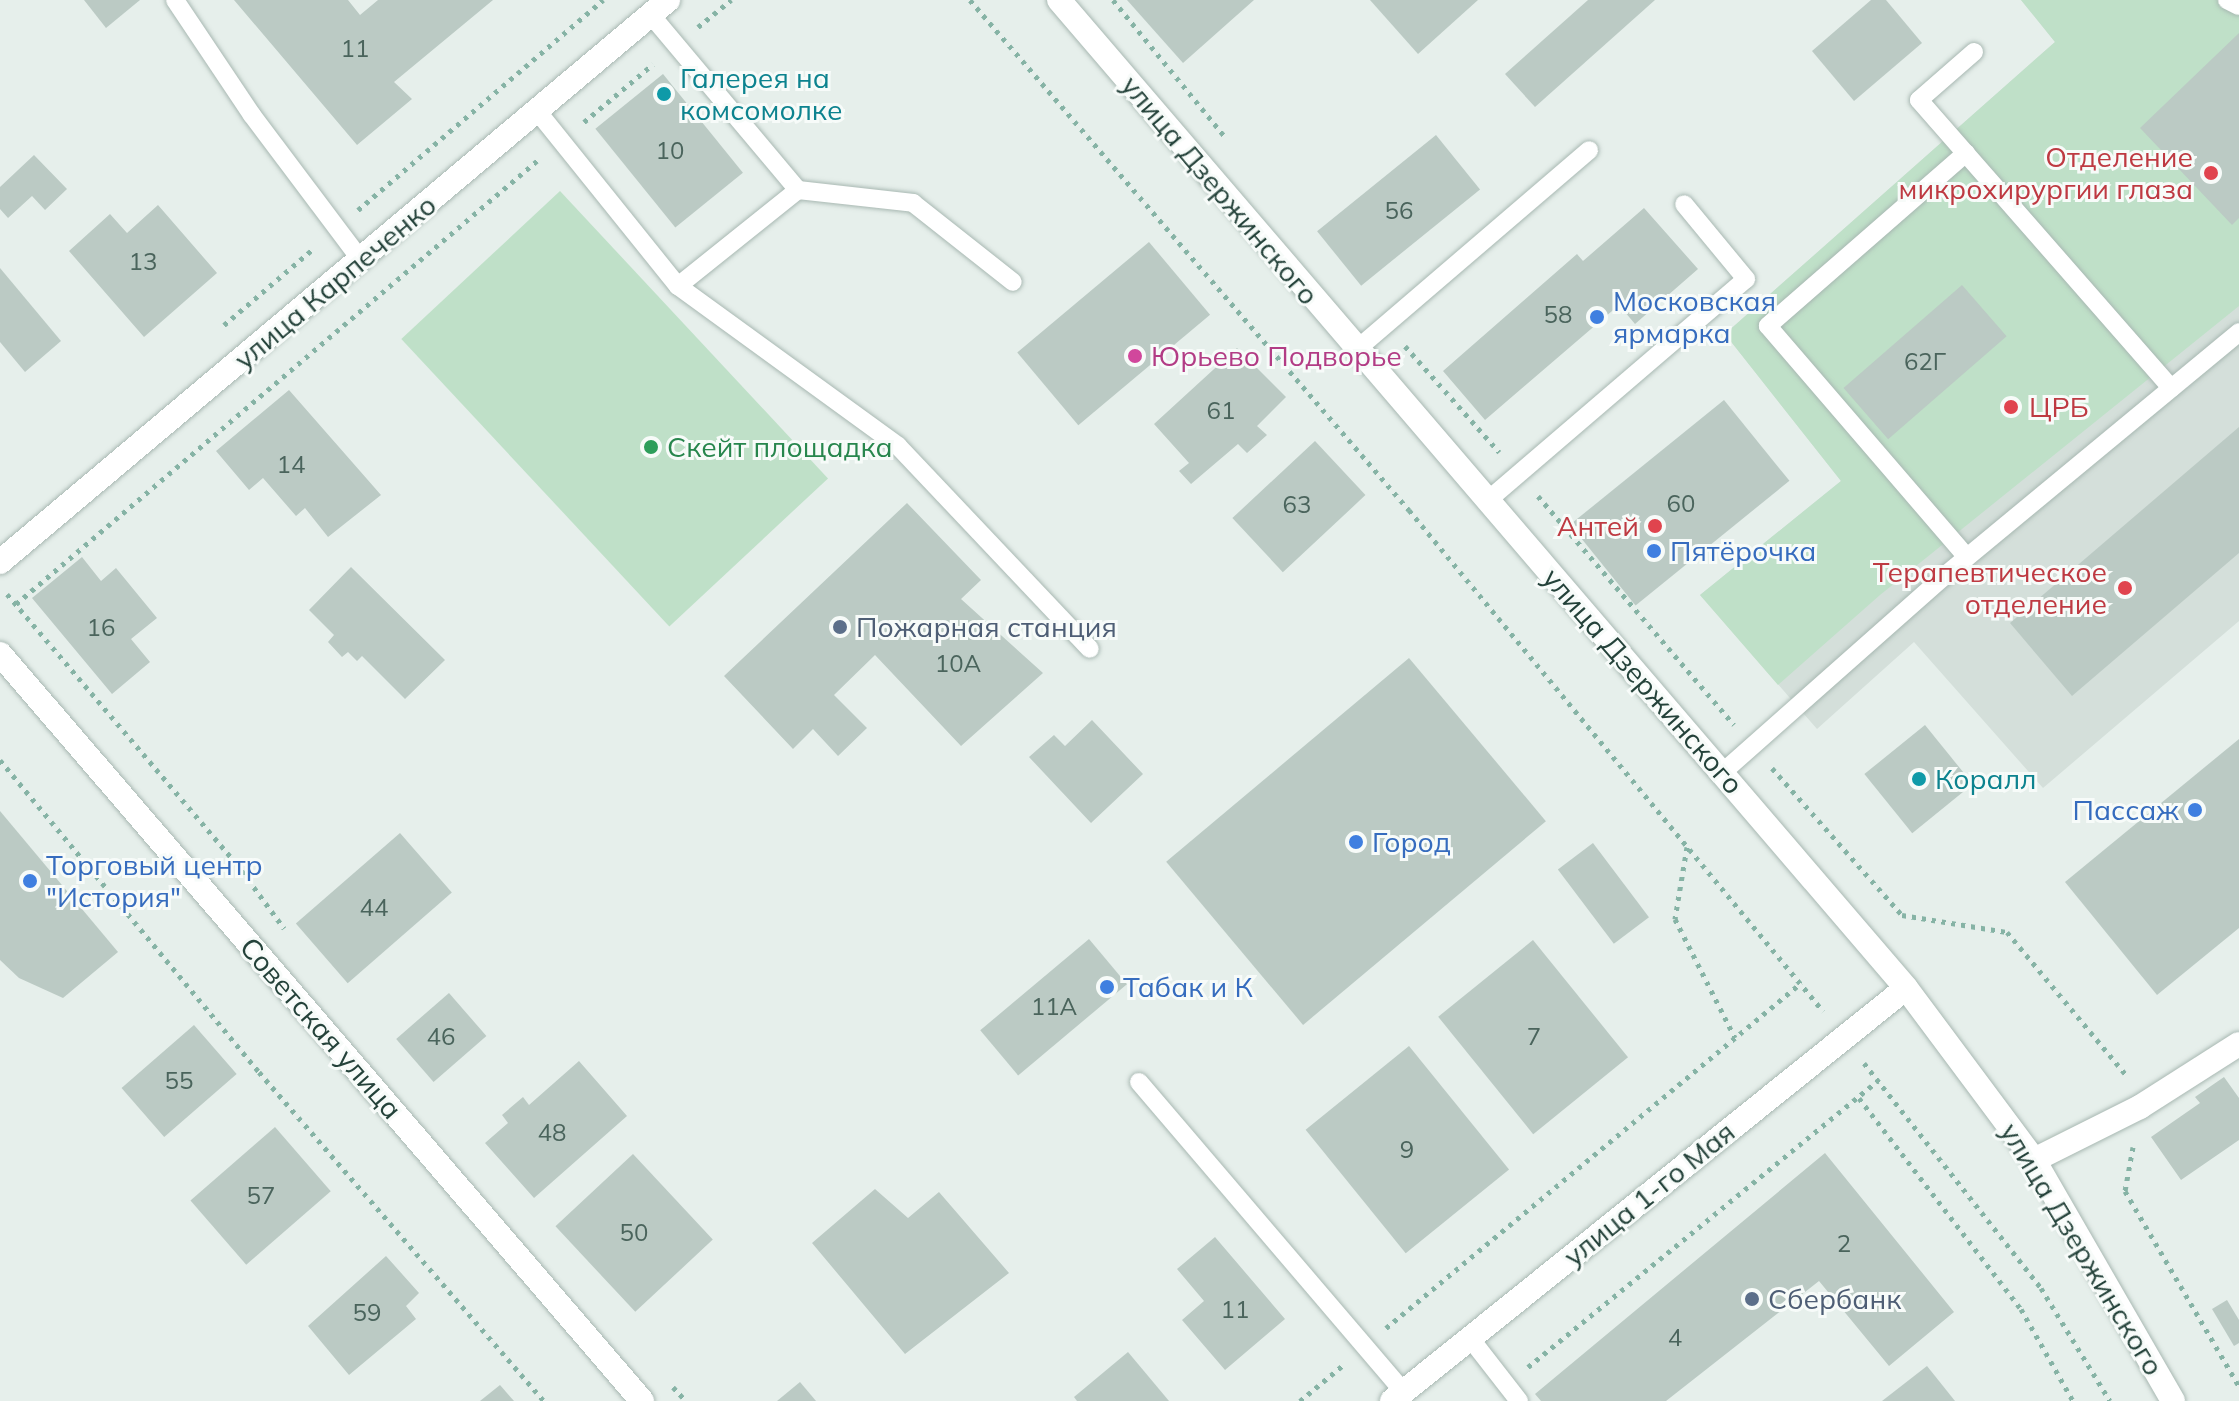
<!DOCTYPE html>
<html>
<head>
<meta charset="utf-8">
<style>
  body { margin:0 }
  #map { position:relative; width:2239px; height:1401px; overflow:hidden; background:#e6efeb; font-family:Mulish,sans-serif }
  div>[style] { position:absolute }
  .built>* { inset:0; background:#d4dfda }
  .green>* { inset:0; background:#bfe0c8; transform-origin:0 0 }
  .building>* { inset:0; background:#bbcac4; transform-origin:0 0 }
  .path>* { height:5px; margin-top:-2.5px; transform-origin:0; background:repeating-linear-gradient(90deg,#86b3a5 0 4px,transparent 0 10px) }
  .roads { filter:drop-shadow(0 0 2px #a8b8b2) drop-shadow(0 0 2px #a8b8b2) }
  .lane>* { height:18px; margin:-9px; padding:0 9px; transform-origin:9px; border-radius:9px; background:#fff }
  .street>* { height:24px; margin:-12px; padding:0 12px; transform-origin:12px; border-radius:12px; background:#fff }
  .secondary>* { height:24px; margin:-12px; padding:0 12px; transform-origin:12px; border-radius:12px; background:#fff }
  .dots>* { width:22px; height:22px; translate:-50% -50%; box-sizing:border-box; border:4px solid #f7fbf9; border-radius:50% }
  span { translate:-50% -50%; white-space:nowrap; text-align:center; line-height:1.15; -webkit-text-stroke:6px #f7fbf9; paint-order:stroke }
  .number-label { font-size:24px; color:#4a645c }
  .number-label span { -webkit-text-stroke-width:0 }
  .culture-label { font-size:28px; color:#0d838f }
  .left { translate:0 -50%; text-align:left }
  .health-label { font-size:28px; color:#be3a42 }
  .right { translate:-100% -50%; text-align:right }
  .street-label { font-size:28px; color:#24423a }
  .shop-label { font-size:28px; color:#366cbe }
  .hotel-label { font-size:28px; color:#b23c85 }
  .leisure-label { font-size:28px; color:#27864d }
  .service-label { font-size:28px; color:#4e5e75 }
</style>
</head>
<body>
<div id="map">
  <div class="built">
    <div style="clip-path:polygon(2021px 0,2239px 0,2239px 621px,2043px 788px,1914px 642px,1817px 729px,1700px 595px,1841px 481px,1725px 334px,2055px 42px)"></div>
  </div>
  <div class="green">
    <div style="clip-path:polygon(2021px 0,2239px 0,2239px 306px,1880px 595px,1778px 685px,1700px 595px,1841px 481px,1725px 334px,2055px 42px)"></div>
    <div style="left:560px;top:191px;width:393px;height:217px;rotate:47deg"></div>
  </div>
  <div class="building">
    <div style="clip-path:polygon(84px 0,140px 0,106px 28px)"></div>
    <div style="clip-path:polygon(234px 0,348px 0,360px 15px,378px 0,493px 0,394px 82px,412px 99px,357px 145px)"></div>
    <div style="clip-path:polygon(1127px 0,1254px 0,1183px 63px)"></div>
    <div style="clip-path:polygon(1370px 0,1478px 0,1418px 54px)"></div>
    <div style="clip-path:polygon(1588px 0,1655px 0,1535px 107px,1505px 74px)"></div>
    <div style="clip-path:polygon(1871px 0,1886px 0,1922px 43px,1854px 101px,1812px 51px)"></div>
    <div style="clip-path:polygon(2239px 33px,2239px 218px,2232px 225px,2140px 128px)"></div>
    <div style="left:663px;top:74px;width:127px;height:87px;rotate:51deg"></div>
    <div style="left:1436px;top:135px;width:70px;height:153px;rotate:51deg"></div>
    <div style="clip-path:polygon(34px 155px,67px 189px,45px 210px,32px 196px,8px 218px,0 209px,0 187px)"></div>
    <div style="clip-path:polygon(158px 205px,217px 273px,144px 337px,69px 251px,110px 214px,127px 233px)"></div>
    <div style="clip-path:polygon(1644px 208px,1698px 269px,1635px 324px,1619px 305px,1485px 420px,1443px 371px,1577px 254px,1583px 261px)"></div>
    <div style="left:1149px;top:242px;width:95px;height:172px;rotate:50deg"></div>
    <div style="clip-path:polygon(0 268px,61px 341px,25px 372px,0 342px)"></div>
    <div style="left:1962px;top:285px;width:68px;height:157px;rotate:49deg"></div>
    <div style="clip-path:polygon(1237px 348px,1286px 397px,1257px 426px,1267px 435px,1247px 453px,1238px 444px,1191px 484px,1179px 471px,1189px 463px,1154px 424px)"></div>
    <div style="clip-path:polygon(289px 390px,381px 495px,328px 537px,305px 508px,296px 516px,263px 478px,249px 490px,216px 451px)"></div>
    <div style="left:1724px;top:400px;width:104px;height:198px;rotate:51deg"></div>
    <div style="clip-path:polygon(2239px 427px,2239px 553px,2072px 696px,2010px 623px)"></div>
    <div style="left:1315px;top:441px;width:74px;height:113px;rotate:47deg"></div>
    <div style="clip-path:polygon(907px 503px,981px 580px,961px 599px,1043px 673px,961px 746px,875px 655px,834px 695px,867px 728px,838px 756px,813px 729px,793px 749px,724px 676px)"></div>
    <div style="clip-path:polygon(82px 557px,101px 581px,116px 568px,157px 618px,131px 639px,150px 662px,112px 694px,32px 598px)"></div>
    <div style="clip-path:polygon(351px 567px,445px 660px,405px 699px,362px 656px,357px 661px,348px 652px,342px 657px,328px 642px,334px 635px,309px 610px)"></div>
    <div style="left:1409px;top:658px;width:213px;height:317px;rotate:50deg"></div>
    <div style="clip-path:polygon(1092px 720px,1143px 774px,1091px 823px,1029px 757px,1054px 735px,1065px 746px)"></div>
    <div style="left:1925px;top:725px;width:76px;height:78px;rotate:51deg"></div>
    <div style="clip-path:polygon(2239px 739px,2239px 928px,2157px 995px,2065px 882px)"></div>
    <div style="clip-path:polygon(0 811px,118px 952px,63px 998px,19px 978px,0 960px)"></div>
    <div style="left:400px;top:833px;width:79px;height:138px;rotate:49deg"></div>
    <div style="left:1593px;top:843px;width:93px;height:44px;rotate:53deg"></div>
    <div style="left:1089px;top:939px;width:59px;height:142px;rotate:50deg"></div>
    <div style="left:1533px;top:940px;width:151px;height:122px;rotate:51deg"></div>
    <div style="left:449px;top:993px;width:57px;height:70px;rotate:49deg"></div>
    <div style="left:194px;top:1025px;width:65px;height:96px;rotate:49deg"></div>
    <div style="left:1409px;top:1046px;width:159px;height:133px;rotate:51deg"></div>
    <div style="clip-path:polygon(579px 1061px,627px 1116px,534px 1198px,485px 1143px,508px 1123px,502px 1115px,523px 1097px,529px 1105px)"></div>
    <div style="clip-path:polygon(2224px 1077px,2239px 1098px,2239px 1140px,2181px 1180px,2151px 1137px,2200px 1103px,2195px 1097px)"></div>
    <div style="left:275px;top:1127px;width:85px;height:112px;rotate:49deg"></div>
    <div style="clip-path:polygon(1825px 1153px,1954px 1312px,1889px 1366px,1819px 1281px,1666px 1401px,1541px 1401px,1535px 1394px)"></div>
    <div style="left:633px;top:1154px;width:117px;height:106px;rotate:47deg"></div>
    <div style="clip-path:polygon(875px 1189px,908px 1218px,939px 1192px,1009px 1273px,905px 1354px,812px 1243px)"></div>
    <div style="clip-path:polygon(1215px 1237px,1285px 1319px,1225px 1370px,1182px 1320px,1204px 1301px,1177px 1269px)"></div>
    <div style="clip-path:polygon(386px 1256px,419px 1293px,406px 1306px,416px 1319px,349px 1375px,308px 1326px)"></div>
    <div style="clip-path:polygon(2227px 1300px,2239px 1320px,2239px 1343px,2234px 1346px,2212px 1309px)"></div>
    <div style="clip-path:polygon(1128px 1352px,1169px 1401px,1077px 1401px,1074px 1397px)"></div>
    <div style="clip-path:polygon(1927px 1366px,1955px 1401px,1882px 1401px)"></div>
    <div style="clip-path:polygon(800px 1382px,816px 1401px,777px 1401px)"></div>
    <div style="clip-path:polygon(500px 1385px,514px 1401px,480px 1401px)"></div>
  </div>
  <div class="path">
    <div style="left:970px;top:0;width:673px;rotate:49.28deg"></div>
    <div style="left:1409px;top:510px;width:650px;rotate:50.43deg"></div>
    <div style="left:1113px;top:0;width:178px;rotate:50.7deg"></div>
    <div style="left:698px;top:27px;width:43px;rotate:-39.3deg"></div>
    <div style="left:584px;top:122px;width:90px;rotate:-40deg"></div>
    <div style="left:358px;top:210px;width:323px;rotate:-40.6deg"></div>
    <div style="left:224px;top:325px;width:118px;rotate:-40.5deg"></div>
    <div style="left:1405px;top:346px;width:142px;rotate:48.4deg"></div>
    <div style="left:1538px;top:496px;width:301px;rotate:49.4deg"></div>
    <div style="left:7px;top:594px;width:353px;rotate:49.6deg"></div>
    <div style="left:236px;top:863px;width:81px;rotate:53.6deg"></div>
    <div style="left:16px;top:604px;width:687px;rotate:-40.39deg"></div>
    <div style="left:0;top:760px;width:405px;rotate:50.3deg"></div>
    <div style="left:259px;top:1072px;width:435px;rotate:49.1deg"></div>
    <div style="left:1772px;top:768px;width:196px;rotate:48.5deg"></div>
    <div style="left:1902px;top:915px;width:106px;rotate:9.2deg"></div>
    <div style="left:2007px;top:932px;width:187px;rotate:50.2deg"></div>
    <div style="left:1687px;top:847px;width:73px;rotate:99.5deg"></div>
    <div style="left:1675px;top:919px;width:133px;rotate:63.2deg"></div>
    <div style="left:1864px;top:1063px;width:286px;rotate:51.8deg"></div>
    <div style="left:2041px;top:1288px;width:132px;rotate:58.6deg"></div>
    <div style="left:1859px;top:1098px;width:266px;rotate:52.5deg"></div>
    <div style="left:2021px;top:1309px;width:106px;rotate:60.5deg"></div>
    <div style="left:2133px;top:1147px;width:45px;rotate:100.3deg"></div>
    <div style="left:2125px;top:1191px;width:226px;rotate:59.7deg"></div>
    <div style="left:1386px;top:1328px;width:540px;rotate:-39.74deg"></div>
    <div style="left:1528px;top:1367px;width:452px;rotate:-39.3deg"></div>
    <div style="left:673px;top:1387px;width:19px;rotate:47deg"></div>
    <div style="left:1300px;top:1401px;width:55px;rotate:-39.8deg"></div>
  </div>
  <div class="roads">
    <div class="lane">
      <div style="left:175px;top:0;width:138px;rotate:56.2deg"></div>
      <div style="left:252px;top:115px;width:181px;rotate:53.1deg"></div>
      <div style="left:2227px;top:0;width:13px;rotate:27deg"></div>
      <div style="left:651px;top:15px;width:229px;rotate:50deg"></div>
      <div style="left:798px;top:190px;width:116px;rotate:6.4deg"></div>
      <div style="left:913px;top:203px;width:127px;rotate:38.3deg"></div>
      <div style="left:1974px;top:52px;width:73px;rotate:138.9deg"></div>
      <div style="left:1919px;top:100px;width:383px;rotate:48.8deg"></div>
      <div style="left:538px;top:112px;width:223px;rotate:51.2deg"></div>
      <div style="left:678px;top:286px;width:272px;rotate:36deg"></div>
      <div style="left:898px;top:446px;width:279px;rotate:46.6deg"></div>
      <div style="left:1966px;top:153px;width:263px;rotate:138.9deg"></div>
      <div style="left:1768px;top:326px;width:305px;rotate:49.3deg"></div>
      <div style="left:678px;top:286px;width:154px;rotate:-38.7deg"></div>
      <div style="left:1356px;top:350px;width:307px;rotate:-40.6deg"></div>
      <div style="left:1487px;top:501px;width:341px;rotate:-40.6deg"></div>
      <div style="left:1746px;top:279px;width:97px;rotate:-129.6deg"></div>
      <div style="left:1723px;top:772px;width:293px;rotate:-41.5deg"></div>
      <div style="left:1942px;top:578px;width:386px;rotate:-39.6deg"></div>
      <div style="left:1139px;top:1082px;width:408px;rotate:49.5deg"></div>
      <div style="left:1470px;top:1338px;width:80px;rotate:52.1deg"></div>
    </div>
    <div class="street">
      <div style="left:0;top:562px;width:873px;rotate:-40.07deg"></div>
      <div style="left:2034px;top:1160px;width:119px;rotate:-26.6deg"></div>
      <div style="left:2140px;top:1107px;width:117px;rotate:-32.5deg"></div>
    </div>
    <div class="secondary">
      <div style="left:1059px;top:0;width:1301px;rotate:49.39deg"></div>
      <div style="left:1906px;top:988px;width:214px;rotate:53.3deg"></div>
      <div style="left:2034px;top:1160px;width:278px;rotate:60deg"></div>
      <div style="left:0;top:654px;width:985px;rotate:49.32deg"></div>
      <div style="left:1392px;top:1401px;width:659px;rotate:-38.78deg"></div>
    </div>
  </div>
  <div class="dots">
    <div style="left:664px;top:94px;background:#0f9aa8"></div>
    <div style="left:2211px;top:173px;background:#e0444e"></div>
    <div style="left:1597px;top:317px;background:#3f7fe0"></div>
    <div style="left:1135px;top:356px;background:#d1479c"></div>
    <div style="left:2011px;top:407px;background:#e0444e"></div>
    <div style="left:651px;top:447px;background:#2e9e5b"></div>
    <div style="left:1655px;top:526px;background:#e0444e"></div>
    <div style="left:1654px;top:551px;background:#3f7fe0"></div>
    <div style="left:2125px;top:588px;background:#e0444e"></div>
    <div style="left:840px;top:627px;background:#5c6f8a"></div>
    <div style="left:1919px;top:779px;background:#0f9aa8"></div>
    <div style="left:2195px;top:810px;background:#3f7fe0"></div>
    <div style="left:1356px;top:842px;background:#3f7fe0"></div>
    <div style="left:30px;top:881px;background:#3f7fe0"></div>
    <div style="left:1107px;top:987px;background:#3f7fe0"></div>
    <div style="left:1752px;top:1299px;background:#5c6f8a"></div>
  </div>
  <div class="number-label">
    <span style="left:355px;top:49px">11</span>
    <span style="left:670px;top:151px">10</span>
    <span style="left:1399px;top:211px">56</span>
    <span style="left:143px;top:262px">13</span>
    <span style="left:1558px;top:315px">58</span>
    <span style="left:1925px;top:362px">62Г</span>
    <span style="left:1221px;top:411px">61</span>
    <span style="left:291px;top:465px">14</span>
    <span style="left:1681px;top:504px">60</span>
    <span style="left:1297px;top:505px">63</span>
    <span style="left:101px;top:628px">16</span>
    <span style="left:958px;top:664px">10А</span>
    <span style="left:374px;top:908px">44</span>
    <span style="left:1054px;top:1007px">11А</span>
    <span style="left:441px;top:1037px">46</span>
    <span style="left:1534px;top:1037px">7</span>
    <span style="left:179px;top:1081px">55</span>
    <span style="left:552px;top:1133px">48</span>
    <span style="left:1407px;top:1150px">9</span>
    <span style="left:261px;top:1196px">57</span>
    <span style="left:634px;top:1233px">50</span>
    <span style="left:1844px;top:1244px">2</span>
    <span style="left:1235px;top:1310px">11</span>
    <span style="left:367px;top:1313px">59</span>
    <span style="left:1675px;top:1338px">4</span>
  </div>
  <div class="culture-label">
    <span class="left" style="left:680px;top:94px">Галерея на<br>комсомолке</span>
    <span class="left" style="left:1935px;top:779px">Коралл</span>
  </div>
  <div class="health-label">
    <span class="right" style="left:2193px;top:173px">Отделение<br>микрохирургии глаза</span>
    <span class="left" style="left:2029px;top:407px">ЦРБ</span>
    <span class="right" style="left:1639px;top:526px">Антей</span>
    <span class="right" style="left:2107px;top:588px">Терапевтическое<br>отделение</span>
  </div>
  <div class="street-label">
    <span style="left:1220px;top:190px;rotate:50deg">улица Дзержинского</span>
    <span style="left:335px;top:282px;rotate:-40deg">улица Карпеченко</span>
    <span style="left:1643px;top:681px;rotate:49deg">улица Дзержинского</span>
    <span style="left:321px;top:1028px;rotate:49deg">Советская улица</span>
    <span style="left:1649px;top:1194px;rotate:-39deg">улица 1-го Мая</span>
    <span style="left:2082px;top:1249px;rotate:59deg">улица Дзержинского</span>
  </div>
  <div class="shop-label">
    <span class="left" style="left:1613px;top:317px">Московская<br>ярмарка</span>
    <span class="left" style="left:1670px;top:551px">Пятёрочка</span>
    <span class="right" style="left:2179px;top:810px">Пассаж</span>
    <span class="left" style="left:1372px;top:842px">Город</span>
    <span class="left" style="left:46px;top:881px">Торговый центр<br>"История"</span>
    <span class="left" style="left:1123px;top:987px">Табак и К</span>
  </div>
  <div class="hotel-label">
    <span class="left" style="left:1151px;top:356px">Юрьево Подворье</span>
  </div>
  <div class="leisure-label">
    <span class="left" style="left:667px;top:447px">Скейт площадка</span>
  </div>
  <div class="service-label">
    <span class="left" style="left:856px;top:627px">Пожарная станция</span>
    <span class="left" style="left:1768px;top:1299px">Сбербанк</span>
  </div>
</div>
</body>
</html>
